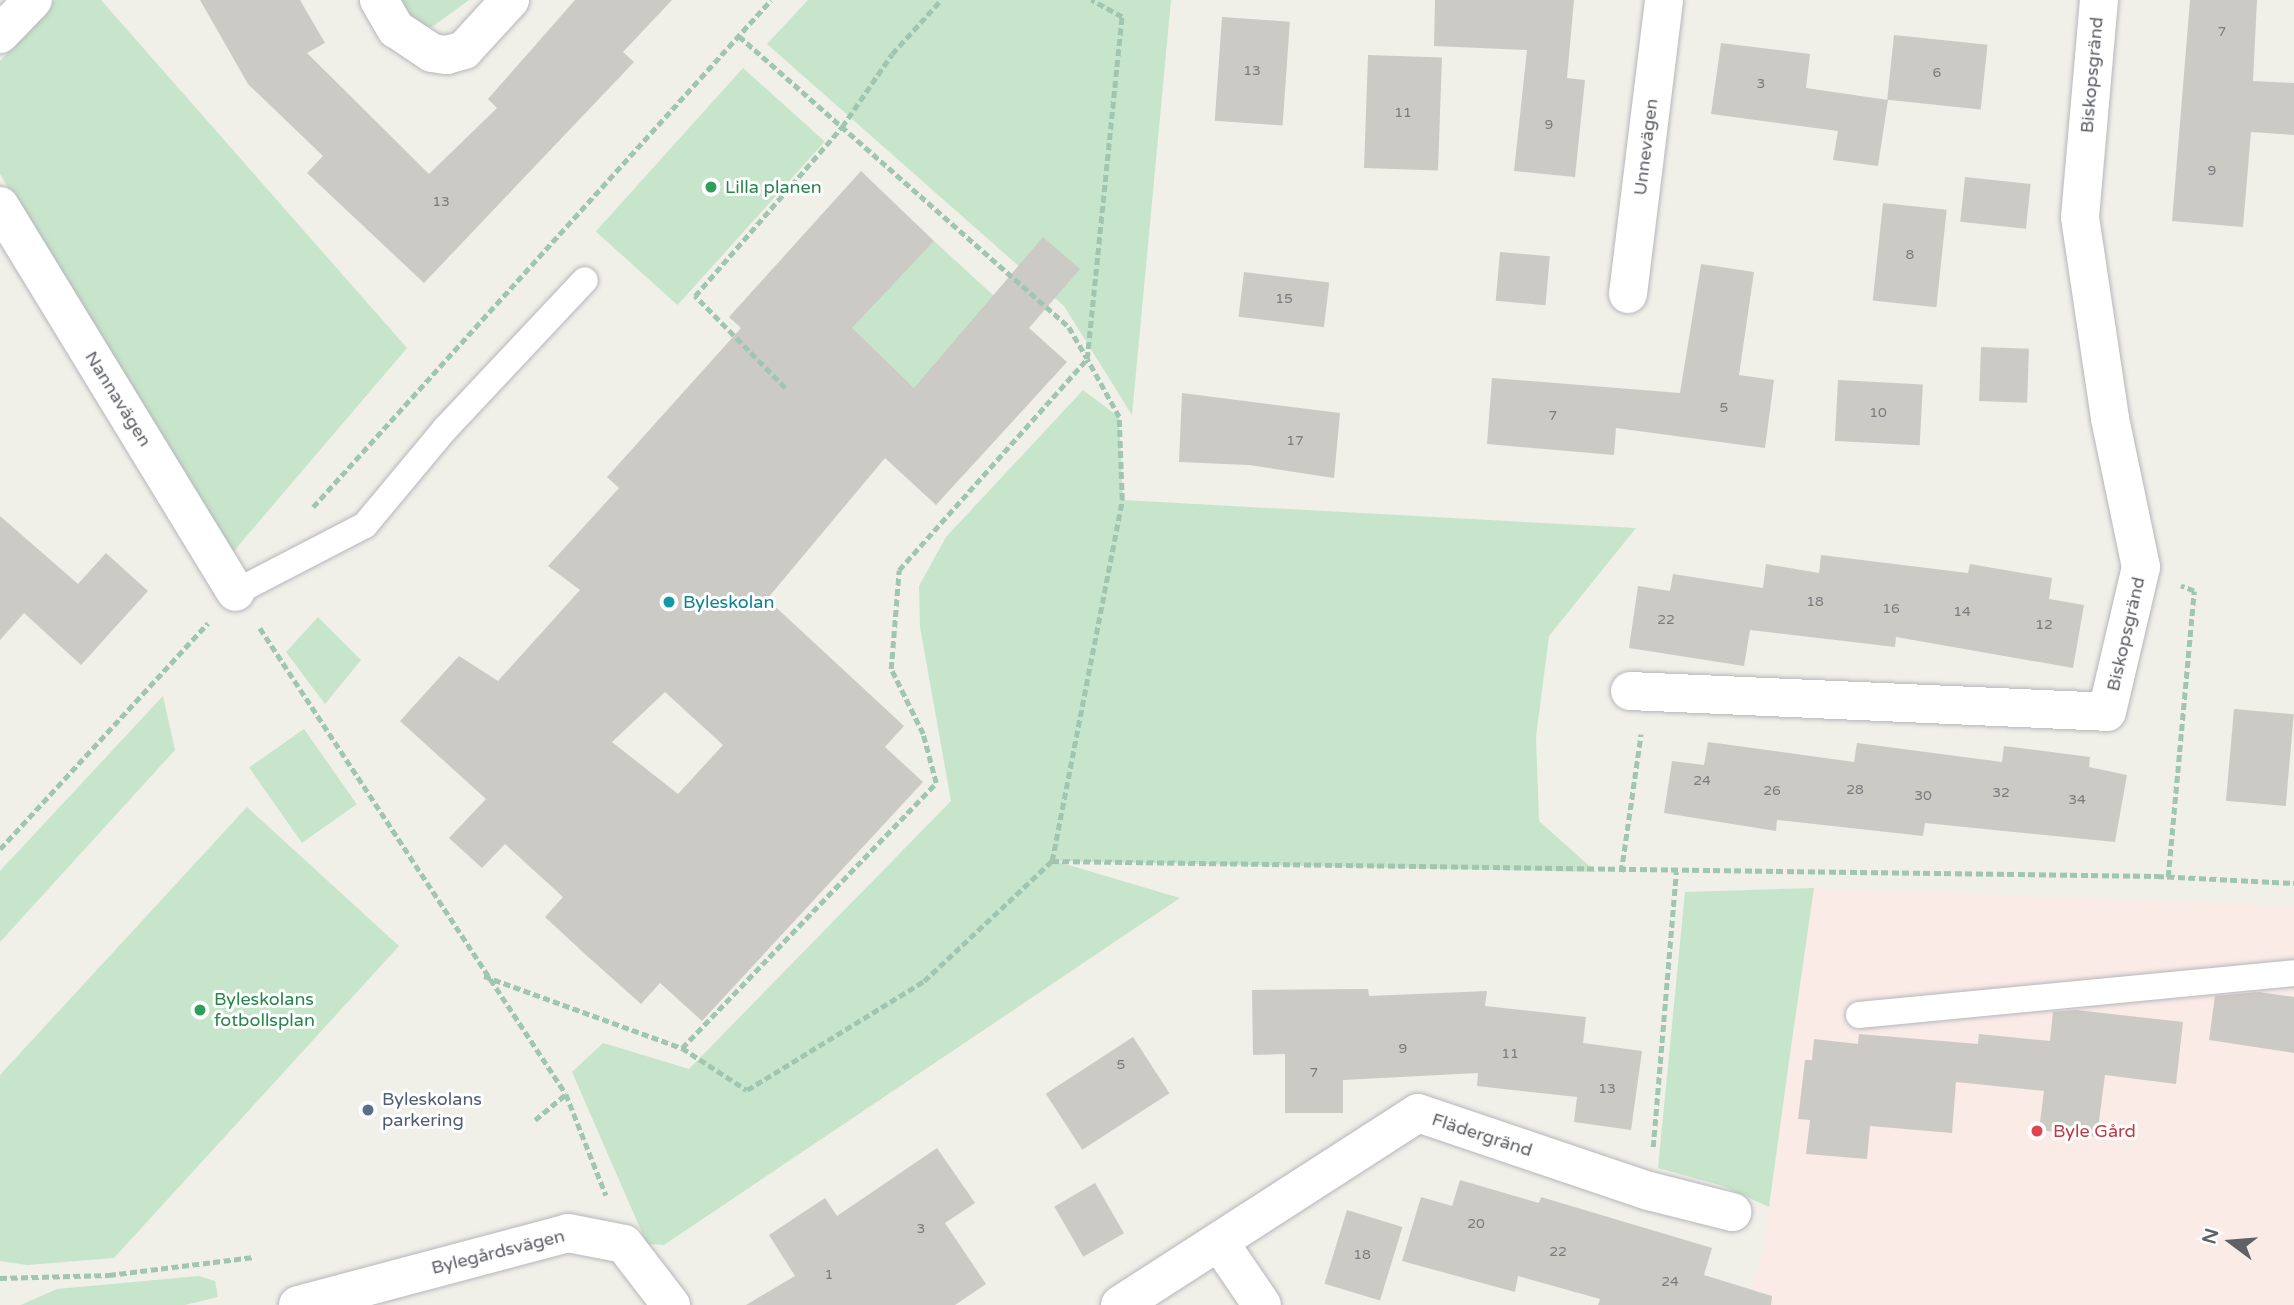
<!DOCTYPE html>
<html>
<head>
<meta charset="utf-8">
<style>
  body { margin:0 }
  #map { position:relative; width:2294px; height:1305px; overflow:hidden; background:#f0efe8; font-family:"Varela Round",sans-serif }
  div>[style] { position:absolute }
  .medical>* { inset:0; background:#faebe7 }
  .green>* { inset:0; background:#c7e5cb; transform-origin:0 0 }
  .building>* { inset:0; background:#cccac4; transform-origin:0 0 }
  .path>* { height:4.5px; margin-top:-2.25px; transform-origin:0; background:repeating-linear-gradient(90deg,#a0c6b1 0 7px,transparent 0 10.5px) }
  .roads { filter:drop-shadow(0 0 2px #b5b6bb) drop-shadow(0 0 2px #b5b6bb) }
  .lane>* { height:26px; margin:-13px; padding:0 13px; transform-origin:13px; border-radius:13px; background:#fff }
  .street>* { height:38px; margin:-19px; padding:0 19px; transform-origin:19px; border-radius:19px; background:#fff }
  .dots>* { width:19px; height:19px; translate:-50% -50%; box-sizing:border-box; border:4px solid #fff; border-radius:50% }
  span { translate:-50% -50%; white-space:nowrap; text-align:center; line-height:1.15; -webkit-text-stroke:6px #fff; paint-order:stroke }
  .number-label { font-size:14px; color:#7a7b7e }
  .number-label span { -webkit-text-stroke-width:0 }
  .street-label { font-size:18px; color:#5f6167 }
  .leisure-label { font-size:18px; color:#27864d }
  .left { translate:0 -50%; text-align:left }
  .culture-label { font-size:18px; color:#0d838f }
  .service-label { font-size:18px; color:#4e5e75 }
  .health-label { font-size:18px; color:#be3a42 }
  .north { position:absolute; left:2196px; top:1207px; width:70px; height:70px; -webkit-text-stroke:5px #fff; paint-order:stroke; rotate:286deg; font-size:19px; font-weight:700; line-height:28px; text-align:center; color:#5f6167 }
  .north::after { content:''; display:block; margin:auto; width:24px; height:32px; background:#5f6167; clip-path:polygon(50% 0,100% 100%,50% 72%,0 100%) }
</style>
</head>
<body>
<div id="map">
  <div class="medical">
    <div style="clip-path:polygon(1814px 888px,2294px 906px,2294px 1305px,1749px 1305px,1764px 1243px)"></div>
  </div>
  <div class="green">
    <div style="clip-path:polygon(55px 0,101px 0,407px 348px,233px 552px,0 174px,0 61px)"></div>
    <div style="clip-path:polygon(379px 0,469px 0,432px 27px,408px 25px)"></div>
    <div style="clip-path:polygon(808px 0,1171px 0,1132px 415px,1064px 306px,767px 44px)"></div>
    <div style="left:743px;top:68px;width:110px;height:220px;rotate:42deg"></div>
    <div style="clip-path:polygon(934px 241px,995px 297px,919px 393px,846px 323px)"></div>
    <div style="clip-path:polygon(1083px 390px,1119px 417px,1123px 500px,1636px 528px,1549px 636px,1536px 737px,1539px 821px,1596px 872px,1055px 861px,1180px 898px,664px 1245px,647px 1244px,572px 1072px,603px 1043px,689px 1069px,951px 801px,920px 627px,919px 586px,946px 537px)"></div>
    <div style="clip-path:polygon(318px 617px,361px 660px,325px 704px,286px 652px)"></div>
    <div style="clip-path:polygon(163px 696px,175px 750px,0 942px,0 871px)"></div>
    <div style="left:304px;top:729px;width:92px;height:67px;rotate:55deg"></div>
    <div style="clip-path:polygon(247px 807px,399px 946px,114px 1258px,27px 1265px,0 1261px,0 1075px)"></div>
    <div style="clip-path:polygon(1814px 888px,1790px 1054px,1769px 1207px,1723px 1186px,1658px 1168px,1685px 892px)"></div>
    <div style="clip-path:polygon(199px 1276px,215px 1281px,218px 1297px,185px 1305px,21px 1305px,57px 1289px)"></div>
  </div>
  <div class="building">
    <div style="clip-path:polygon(200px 0,300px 0,325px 43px,307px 53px,429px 174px,497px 108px,488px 99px,575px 0,672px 0,623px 52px,634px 62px,424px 283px,307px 173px,323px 156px,248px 84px)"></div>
    <div style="clip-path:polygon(1435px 0,1574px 0,1567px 78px,1585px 80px,1575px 177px,1514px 171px,1527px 50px,1434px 46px)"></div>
    <div style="clip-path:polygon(2190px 0,2257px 0,2253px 81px,2294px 83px,2294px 135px,2251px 132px,2243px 227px,2172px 221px)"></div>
    <div style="left:1222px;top:17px;width:68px;height:104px;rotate:4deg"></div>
    <div style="left:1894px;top:35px;width:94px;height:65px;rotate:6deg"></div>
    <div style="clip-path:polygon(1721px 43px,1810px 54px,1806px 88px,1888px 100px,1878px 166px,1833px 160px,1838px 131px,1711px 114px)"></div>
    <div style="left:1368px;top:55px;width:74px;height:113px;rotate:2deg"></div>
    <div style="clip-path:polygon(evenodd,861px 171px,934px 241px,852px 328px,914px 388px,1043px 237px,1080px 269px,1029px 328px,1067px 362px,936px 505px,885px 458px,767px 599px,904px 726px,885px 747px,923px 782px,702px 1021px,660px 983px,641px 1004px,585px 954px,545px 917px,563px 897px,505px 844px,482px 868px,449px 838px,486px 799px,400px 721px,459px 656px,498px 681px,580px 590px,548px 566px,619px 488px,607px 477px,741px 328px,729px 317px,861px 171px,665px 692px,723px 745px,678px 794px,612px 742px,665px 692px)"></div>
    <div style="left:1965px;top:177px;width:66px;height:45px;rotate:6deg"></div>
    <div style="left:1883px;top:203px;width:64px;height:98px;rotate:6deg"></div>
    <div style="left:1500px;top:252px;width:50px;height:49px;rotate:5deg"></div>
    <div style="clip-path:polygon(1701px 264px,1754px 272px,1739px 375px,1774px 380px,1765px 448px,1616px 428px,1614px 455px,1487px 444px,1492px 378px,1680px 393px)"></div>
    <div style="left:1244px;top:272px;width:86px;height:45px;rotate:7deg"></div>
    <div style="left:1981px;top:347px;width:48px;height:54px;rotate:2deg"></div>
    <div style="left:1838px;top:380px;width:85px;height:61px;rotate:3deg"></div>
    <div style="clip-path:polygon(1182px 393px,1340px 413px,1334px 478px,1249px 465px,1179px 462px)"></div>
    <div style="clip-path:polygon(0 516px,78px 584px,106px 553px,148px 591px,81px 665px,24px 613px,0 640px)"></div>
    <div style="clip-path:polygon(1821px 555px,1968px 573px,1970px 564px,2052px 578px,2049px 599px,2084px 605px,2073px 668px,1896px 637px,1895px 647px,1750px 630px,1744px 666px,1629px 648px,1638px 586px,1670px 591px,1673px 574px,1763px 588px,1766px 564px,1819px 573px)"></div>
    <div style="left:2234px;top:709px;width:60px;height:92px;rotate:5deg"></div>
    <div style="clip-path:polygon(1708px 742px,1854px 762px,1857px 743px,2002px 762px,2004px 746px,2090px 757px,2089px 767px,2127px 775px,2115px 842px,1925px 823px,1923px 836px,1777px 820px,1776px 831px,1664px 813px,1672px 761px,1704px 765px)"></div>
    <div style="clip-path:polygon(1368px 989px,1369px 996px,1487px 991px,1485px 1006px,1586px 1017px,1583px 1043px,1642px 1051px,1631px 1130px,1574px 1122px,1577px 1097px,1477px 1086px,1478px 1073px,1343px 1080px,1343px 1113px,1285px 1113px,1285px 1054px,1253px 1055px,1252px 990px)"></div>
    <div style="clip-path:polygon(2259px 992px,2294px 997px,2294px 1053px,2209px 1040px,2215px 996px)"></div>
    <div style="clip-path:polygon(2076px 1010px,2183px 1022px,2176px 1084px,2105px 1075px,2097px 1137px,2039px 1130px,2044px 1091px,1956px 1082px,1952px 1133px,1870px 1126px,1867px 1159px,1806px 1154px,1810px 1120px,1798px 1119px,1805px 1060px,1812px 1060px,1814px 1039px,1858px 1044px,1859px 1034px,1978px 1044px,1979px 1034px,2050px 1041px,2053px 1012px)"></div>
    <div style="left:1133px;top:1037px;width:67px;height:104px;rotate:57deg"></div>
    <div style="clip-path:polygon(937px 1148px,975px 1203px,945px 1223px,986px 1284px,955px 1305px,746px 1305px,795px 1276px,769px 1235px,825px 1198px,837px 1216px)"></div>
    <div style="clip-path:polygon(1460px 1180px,1539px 1203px,1541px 1197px,1712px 1248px,1704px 1275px,1772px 1296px,1771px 1305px,1598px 1305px,1600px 1299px,1518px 1276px,1515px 1292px,1402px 1261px,1421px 1197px,1452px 1206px)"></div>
    <div style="left:1095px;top:1183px;width:58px;height:47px;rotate:60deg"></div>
    <div style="left:1347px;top:1210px;width:58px;height:77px;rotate:17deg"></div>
  </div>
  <div class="path">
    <div style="left:739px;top:36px;width:440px;rotate:41.4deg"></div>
    <div style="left:1069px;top:327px;width:36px;rotate:60deg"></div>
    <div style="left:785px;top:388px;width:129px;rotate:-134.4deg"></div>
    <div style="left:695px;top:296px;width:224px;rotate:-49deg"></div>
    <div style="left:842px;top:127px;width:88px;rotate:-55.6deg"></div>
    <div style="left:892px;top:54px;width:73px;rotate:-47.8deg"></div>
    <div style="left:313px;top:507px;width:683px;rotate:-47.91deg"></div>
    <div style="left:260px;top:628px;width:557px;rotate:56.71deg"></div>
    <div style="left:566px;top:1094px;width:109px;rotate:68.4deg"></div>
    <div style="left:0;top:849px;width:307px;rotate:-47.4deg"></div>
    <div style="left:1052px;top:861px;width:368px;rotate:-79deg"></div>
    <div style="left:1122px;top:500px;width:83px;rotate:-92.1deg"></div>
    <div style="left:1119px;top:417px;width:66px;rotate:-118.9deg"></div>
    <div style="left:1087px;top:359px;width:344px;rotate:-84.2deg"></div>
    <div style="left:1122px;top:17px;width:35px;rotate:-151deg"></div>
    <div style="left:1621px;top:872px;width:139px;rotate:-81.8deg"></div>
    <div style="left:2168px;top:877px;width:287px;rotate:-84.8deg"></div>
    <div style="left:2194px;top:591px;width:14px;rotate:-159deg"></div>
    <div style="left:484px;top:976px;width:211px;rotate:20deg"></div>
    <div style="left:682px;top:1048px;width:77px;rotate:32.9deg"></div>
    <div style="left:747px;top:1090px;width:208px;rotate:-31.6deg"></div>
    <div style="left:924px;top:981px;width:175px;rotate:-43.2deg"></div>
    <div style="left:1052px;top:861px;width:1105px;rotate:0.78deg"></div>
    <div style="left:2157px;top:876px;width:137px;rotate:2.9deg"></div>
    <div style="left:682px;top:1048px;width:367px;rotate:-46.2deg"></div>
    <div style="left:936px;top:783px;width:51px;rotate:-104.9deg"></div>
    <div style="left:923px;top:734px;width:72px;rotate:-116.2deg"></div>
    <div style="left:891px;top:669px;width:99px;rotate:-85.4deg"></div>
    <div style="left:899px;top:570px;width:283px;rotate:-48.3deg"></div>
    <div style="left:535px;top:1120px;width:40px;rotate:-40deg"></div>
    <div style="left:1653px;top:1147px;width:276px;rotate:-85.2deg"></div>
    <div style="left:0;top:1278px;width:109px;rotate:-1.6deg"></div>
    <div style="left:109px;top:1275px;width:146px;rotate:-7.1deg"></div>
  </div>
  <div class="roads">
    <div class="lane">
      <div style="left:236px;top:592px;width:145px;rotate:-27.4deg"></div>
      <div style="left:365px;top:525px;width:125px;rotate:-50.2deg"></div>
      <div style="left:445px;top:429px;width:204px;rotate:-46.8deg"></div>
      <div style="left:1859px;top:1015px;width:437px;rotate:-5.5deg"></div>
    </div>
    <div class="street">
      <div style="left:379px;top:0;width:34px;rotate:60deg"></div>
      <div style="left:396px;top:29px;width:43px;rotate:33.7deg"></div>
      <div style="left:432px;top:53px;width:15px;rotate:8deg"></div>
      <div style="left:447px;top:55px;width:18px;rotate:-16deg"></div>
      <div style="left:464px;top:50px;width:68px;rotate:-47.4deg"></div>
      <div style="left:0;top:34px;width:47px;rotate:-45.9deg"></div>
      <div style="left:0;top:206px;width:452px;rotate:58.6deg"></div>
      <div style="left:1628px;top:294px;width:296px;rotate:-83deg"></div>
      <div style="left:1630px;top:691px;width:477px;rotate:2.5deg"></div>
      <div style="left:2107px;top:712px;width:149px;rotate:-76.8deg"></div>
      <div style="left:2141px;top:567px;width:152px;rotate:-101.8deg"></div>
      <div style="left:2110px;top:418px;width:203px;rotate:-98.5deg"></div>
      <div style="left:2080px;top:217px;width:218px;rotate:-85deg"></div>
      <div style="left:1219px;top:1242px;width:76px;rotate:55.7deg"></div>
      <div style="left:298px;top:1305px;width:279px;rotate:-14.9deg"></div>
      <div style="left:568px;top:1233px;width:57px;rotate:11.1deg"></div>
      <div style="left:624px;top:1244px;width:77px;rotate:52.4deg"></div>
      <div style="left:1120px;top:1305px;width:354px;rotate:-32.8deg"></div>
      <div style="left:1418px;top:1113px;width:244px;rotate:18.7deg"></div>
      <div style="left:1649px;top:1191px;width:86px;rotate:14.2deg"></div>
    </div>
  </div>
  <div class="dots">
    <div style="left:711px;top:187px;background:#2e9e5b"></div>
    <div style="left:669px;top:602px;background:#0f9aa8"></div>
    <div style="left:200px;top:1010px;background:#2e9e5b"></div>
    <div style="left:368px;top:1110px;background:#5c6f8a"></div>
    <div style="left:2037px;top:1131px;background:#e0444e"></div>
  </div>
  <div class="number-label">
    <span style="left:2222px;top:32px">7</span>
    <span style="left:1252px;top:71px">13</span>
    <span style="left:1937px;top:73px">6</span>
    <span style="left:1761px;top:84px">3</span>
    <span style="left:1403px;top:113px">11</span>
    <span style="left:1549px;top:125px">9</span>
    <span style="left:2212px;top:171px">9</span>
    <span style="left:441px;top:202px">13</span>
    <span style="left:1910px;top:255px">8</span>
    <span style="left:1284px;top:299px">15</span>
    <span style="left:1724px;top:408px">5</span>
    <span style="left:1878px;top:413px">10</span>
    <span style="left:1553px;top:416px">7</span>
    <span style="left:1295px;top:441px">17</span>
    <span style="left:1815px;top:602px">18</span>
    <span style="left:1891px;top:609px">16</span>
    <span style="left:1962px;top:612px">14</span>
    <span style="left:1666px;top:620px">22</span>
    <span style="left:2044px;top:625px">12</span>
    <span style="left:1702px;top:781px">24</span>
    <span style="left:1855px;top:790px">28</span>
    <span style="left:1772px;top:791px">26</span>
    <span style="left:2001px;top:793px">32</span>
    <span style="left:1923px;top:796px">30</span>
    <span style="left:2077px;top:800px">34</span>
    <span style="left:1403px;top:1049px">9</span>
    <span style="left:1510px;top:1054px">11</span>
    <span style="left:1121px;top:1065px">5</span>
    <span style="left:1314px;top:1073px">7</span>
    <span style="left:1607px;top:1089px">13</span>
    <span style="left:1476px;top:1224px">20</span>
    <span style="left:921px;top:1229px">3</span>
    <span style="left:1558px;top:1252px">22</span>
    <span style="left:1362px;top:1255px">18</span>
    <span style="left:829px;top:1275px">1</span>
    <span style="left:1670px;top:1282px">24</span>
  </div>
  <div class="street-label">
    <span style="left:2092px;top:75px;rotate:-85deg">Biskopsgränd</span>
    <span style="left:1646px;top:147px;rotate:-83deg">Unnevägen</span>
    <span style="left:118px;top:399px;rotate:58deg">Nannavägen</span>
    <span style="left:2126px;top:634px;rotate:-77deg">Biskopsgränd</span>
    <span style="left:1482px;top:1135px;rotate:18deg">Flädergränd</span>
    <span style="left:498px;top:1252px;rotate:-14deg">Bylegårdsvägen</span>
  </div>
  <div class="leisure-label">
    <span class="left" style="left:725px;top:187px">Lilla planen</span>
    <span class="left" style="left:214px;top:1010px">Byleskolans<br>fotbollsplan</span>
  </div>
  <div class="culture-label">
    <span class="left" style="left:683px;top:602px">Byleskolan</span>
  </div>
  <div class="service-label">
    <span class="left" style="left:382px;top:1110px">Byleskolans<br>parkering</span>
  </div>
  <div class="health-label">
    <span class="left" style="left:2053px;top:1131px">Byle Gård</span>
  </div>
  <div class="north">N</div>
</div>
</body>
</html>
